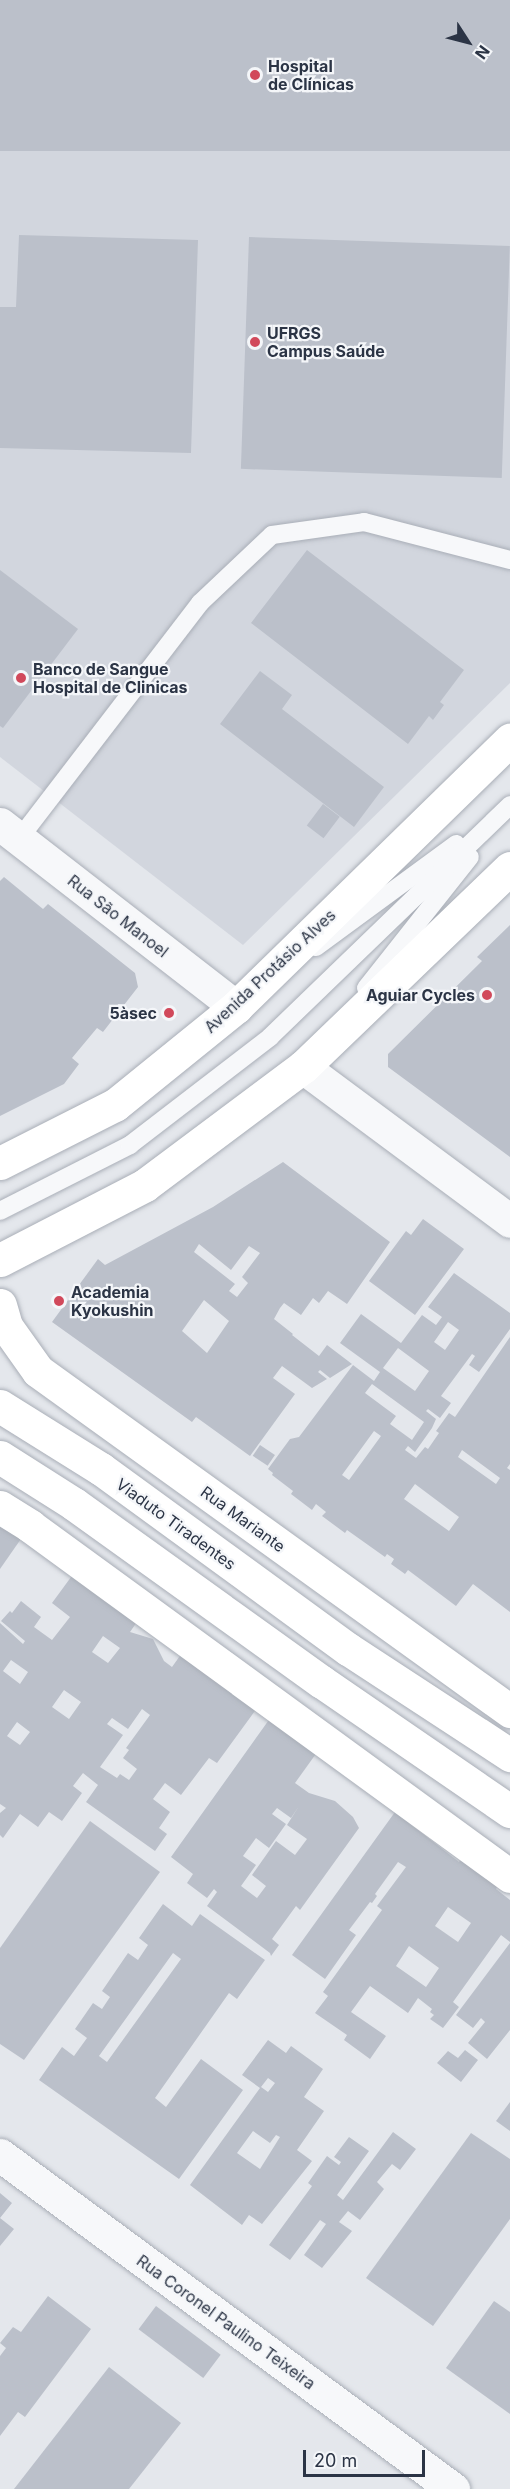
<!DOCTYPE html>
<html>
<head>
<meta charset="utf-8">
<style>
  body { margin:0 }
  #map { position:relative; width:510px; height:2489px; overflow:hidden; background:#e4e7ec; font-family:Inter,sans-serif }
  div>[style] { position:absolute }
  .built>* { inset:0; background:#d2d6de }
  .building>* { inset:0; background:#bbc0ca; transform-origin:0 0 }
  .roads { filter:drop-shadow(0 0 2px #a9aeb7) drop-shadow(0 0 2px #a9aeb7) }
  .service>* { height:18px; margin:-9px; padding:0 9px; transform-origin:9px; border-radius:9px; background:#f7f8fa }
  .minor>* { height:33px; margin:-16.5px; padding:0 16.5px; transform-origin:16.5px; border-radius:16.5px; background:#f7f8fa }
  .secondary>* { height:33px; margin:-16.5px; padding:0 16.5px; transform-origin:16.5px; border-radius:16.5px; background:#fff }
  .primary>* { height:33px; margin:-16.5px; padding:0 16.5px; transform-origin:16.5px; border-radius:16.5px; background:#fff }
  .dots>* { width:16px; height:16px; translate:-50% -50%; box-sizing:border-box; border:3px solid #f4f6f9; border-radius:50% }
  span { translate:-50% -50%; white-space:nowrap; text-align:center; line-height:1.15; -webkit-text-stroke:4.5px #f4f6f9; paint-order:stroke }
  .poi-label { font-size:16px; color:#2b3445; font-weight:700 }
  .left { translate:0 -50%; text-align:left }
  .right { translate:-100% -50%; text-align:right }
  .street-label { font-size:16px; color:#2b3445 }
  .north { position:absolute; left:438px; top:12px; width:60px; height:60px; -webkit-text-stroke:4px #f4f6f9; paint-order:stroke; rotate:126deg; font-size:16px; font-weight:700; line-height:24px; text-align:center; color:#2b3445 }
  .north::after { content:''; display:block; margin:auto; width:21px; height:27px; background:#2b3445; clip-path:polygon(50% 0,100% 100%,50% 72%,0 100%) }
  .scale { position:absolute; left:303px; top:2450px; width:122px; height:27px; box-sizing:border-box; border:3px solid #2b3445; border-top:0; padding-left:8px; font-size:18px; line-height:21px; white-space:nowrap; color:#2b3445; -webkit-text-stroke:4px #f4f6f9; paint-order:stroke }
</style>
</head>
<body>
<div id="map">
  <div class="built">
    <div style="clip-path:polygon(0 0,510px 0,510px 683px,243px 945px,0 757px)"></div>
  </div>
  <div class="building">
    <div style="left:0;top:0;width:510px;height:151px"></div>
    <div style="clip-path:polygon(19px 235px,198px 240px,191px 453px,0 448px,0 307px,16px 307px)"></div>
    <div style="left:249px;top:237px;width:261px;height:232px;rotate:2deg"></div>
    <div style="clip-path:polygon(307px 550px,464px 670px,440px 702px,444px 705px,433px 720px,429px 716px,408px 744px,251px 623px)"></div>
    <div style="clip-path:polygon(0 570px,78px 629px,3px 728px,0 726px)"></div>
    <div style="clip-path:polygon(260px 671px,292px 695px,282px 709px,384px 787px,354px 827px,220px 724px)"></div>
    <div style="left:323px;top:804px;width:21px;height:27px;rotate:37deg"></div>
    <div style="clip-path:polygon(4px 877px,43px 909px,48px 904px,135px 973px,138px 987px,103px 1032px,97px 1028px,72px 1058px,79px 1064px,64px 1084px,0 1116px,0 881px)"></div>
    <div style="clip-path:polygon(510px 925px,510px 1157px,388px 1067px,388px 1054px,482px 961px,477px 957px)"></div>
    <div style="clip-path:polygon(evenodd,283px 1162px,390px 1242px,347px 1304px,328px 1291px,319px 1303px,313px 1298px,301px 1315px,284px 1303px,280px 1308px,274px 1319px,293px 1334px,292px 1335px,319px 1356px,327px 1345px,352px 1364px,330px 1378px,320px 1370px,318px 1372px,327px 1379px,312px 1388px,282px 1366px,273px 1378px,295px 1394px,250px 1456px,196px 1417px,192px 1422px,52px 1322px,98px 1259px,105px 1265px,213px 1207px,283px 1162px,199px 1244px,231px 1270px,249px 1246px,260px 1253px,242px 1277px,248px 1283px,237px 1297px,229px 1291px,235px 1284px,194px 1252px,199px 1244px,283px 1162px,204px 1300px,229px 1321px,207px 1353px,182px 1331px,204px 1300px)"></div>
    <div style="clip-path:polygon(423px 1219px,464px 1249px,415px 1315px,369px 1281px,406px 1231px,411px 1235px)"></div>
    <div style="clip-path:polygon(evenodd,454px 1273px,510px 1313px,510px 1329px,479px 1372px,469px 1365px,475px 1356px,472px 1354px,441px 1396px,451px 1403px,440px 1418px,428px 1409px,426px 1411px,436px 1419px,432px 1428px,415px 1452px,408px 1446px,405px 1450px,416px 1458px,425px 1447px,428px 1449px,439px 1433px,436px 1431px,449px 1413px,455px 1417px,510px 1337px,510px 1464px,507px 1468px,510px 1470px,510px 1612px,473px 1584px,456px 1606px,408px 1570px,405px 1574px,391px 1564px,394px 1559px,387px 1554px,385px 1557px,347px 1530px,345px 1533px,322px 1516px,326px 1512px,316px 1504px,312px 1510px,291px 1494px,293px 1491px,272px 1475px,273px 1473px,268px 1469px,290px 1439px,299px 1437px,353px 1365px,374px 1381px,380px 1372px,340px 1343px,361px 1314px,401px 1343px,422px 1315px,436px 1325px,442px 1317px,428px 1307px,454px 1273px,448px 1322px,459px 1330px,445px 1350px,434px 1342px,448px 1322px,454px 1273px,398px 1348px,429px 1371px,415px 1391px,383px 1368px,398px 1348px,454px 1273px,372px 1384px,424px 1422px,412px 1440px,390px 1424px,396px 1416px,365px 1393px,372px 1384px,454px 1273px,374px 1431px,381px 1436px,349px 1480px,342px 1475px,374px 1431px,454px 1273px,462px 1450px,500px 1478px,496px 1484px,458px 1457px,462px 1450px,454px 1273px,415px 1484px,459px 1517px,449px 1531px,404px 1499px,415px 1484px)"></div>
    <div style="left:260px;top:1445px;width:18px;height:13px;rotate:34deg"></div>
    <div style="clip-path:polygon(0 1518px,23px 1536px,0 1569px)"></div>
    <div style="clip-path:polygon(evenodd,74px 1573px,139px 1619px,130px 1632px,153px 1639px,164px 1661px,172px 1667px,182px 1653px,257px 1708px,217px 1763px,209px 1758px,181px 1795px,165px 1783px,153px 1799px,170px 1812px,159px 1828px,167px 1834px,155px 1851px,86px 1802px,98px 1785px,83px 1773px,73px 1786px,82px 1793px,62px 1821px,49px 1812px,38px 1827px,20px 1814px,3px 1838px,0 1835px,0 1813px,6px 1808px,0 1804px,0 1623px,23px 1644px,25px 1641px,1px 1621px,10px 1611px,12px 1613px,21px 1601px,41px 1617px,34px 1627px,52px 1640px,70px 1617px,52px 1603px,74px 1573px,103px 1636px,120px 1648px,108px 1663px,92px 1652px,103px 1636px,74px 1573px,11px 1660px,28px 1672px,20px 1684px,3px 1671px,11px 1660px,74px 1573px,64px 1690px,81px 1702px,69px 1719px,52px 1707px,64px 1690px,74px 1573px,142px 1709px,150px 1715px,126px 1748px,129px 1750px,123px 1758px,137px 1769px,129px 1780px,120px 1774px,117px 1778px,100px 1767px,123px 1735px,107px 1724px,112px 1718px,128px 1729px,142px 1709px,74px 1573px,17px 1722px,30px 1732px,20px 1745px,7px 1736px,17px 1722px)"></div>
    <div style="clip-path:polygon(evenodd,271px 1717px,318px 1751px,295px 1783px,309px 1793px,335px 1801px,353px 1817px,359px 1828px,300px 1910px,296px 1906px,272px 1939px,279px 1945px,271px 1956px,270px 1953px,207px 1906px,217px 1892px,214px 1889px,207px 1898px,187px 1883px,193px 1874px,171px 1857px,271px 1717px,299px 1806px,287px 1825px,307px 1839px,295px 1855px,276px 1841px,252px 1875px,266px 1886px,257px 1898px,241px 1886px,256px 1865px,243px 1856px,256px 1838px,269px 1848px,286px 1824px,272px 1814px,277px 1808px,291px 1818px,299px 1806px)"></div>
    <div style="clip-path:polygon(evenodd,395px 1812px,459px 1862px,462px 1858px,498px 1885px,496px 1889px,510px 1900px,510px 1942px,501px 1935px,453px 2002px,459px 2007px,443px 2028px,430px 2019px,434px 2015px,430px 2012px,432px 2009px,418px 1998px,408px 2013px,370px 1986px,351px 2012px,386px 2036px,370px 2059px,344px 2040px,347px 2035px,315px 2013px,328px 1996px,323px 1992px,382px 1910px,377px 1906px,406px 1867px,398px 1862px,375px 1894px,377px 1896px,372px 1903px,370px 1902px,349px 1930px,356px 1935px,325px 1979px,292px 1955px,395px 1812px,448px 1907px,471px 1923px,458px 1942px,435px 1926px,448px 1907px,395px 1812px,409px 1946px,439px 1968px,426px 1987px,396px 1966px,409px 1946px)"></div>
    <div style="clip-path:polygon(90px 1821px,160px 1872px,24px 2060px,0 2044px,0 1948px)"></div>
    <div style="clip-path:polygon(evenodd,163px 1904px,192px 1926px,200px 1914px,265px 1960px,237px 1999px,229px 1993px,155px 2098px,166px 2107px,201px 2059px,243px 2090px,179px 2179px,39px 2080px,62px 2047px,74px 2056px,87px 2038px,75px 2029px,93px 2003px,102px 2009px,110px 1997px,102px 1991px,128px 1953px,138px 1960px,148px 1945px,139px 1938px,163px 1904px,173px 1953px,181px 1959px,107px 2062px,99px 2056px,173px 1953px)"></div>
    <div style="clip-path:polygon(510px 1943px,510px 2030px,487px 2059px,468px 2043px,485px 2022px,481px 2018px,473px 2028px,456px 2015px)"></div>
    <div style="clip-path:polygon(evenodd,268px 2040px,286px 2053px,291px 2046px,323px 2069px,304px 2097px,324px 2111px,297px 2150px,312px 2161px,262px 2224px,249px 2215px,242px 2225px,190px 2185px,260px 2088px,242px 2075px,268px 2040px,268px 2078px,275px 2083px,268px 2092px,261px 2087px,268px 2078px,268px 2040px,253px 2131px,270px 2143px,276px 2135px,280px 2137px,260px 2169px,237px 2153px,253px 2131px)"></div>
    <div style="clip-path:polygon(465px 2050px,478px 2060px,461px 2082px,437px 2063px,448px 2051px,458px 2058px)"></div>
    <div style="clip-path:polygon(510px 2102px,510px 2131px,496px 2121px)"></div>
    <div style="clip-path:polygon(393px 2132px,416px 2149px,400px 2170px,392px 2164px,377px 2182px,384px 2189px,360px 2220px,348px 2211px,339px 2222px,352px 2231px,322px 2268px,304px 2255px,326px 2224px,320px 2220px,290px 2260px,269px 2245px,312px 2186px,308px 2183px,327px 2156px,339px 2165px,341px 2162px,334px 2157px,349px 2137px,369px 2151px,337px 2195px,343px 2200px)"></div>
    <div style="clip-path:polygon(471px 2133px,510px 2159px,510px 2219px,433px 2326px,366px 2278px)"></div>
    <div style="clip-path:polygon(0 2193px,12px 2203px,0 2218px,14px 2229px,0 2246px)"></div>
    <div style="clip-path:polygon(48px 2296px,91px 2329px,25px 2417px,18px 2412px,0 2436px,0 2356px,6px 2348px,0 2343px,13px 2327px,21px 2332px)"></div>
    <div style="clip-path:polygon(494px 2301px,510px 2312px,510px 2414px,446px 2368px)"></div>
    <div style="left:156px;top:2306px;width:81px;height:29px;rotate:37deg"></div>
    <div style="clip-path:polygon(109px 2367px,181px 2423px,129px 2489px,14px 2489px)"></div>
  </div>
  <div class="roads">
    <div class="service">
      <div style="left:19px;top:839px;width:297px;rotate:-52.5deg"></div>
      <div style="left:200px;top:603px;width:99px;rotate:-43.4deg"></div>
      <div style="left:272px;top:535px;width:93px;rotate:-8deg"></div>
      <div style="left:364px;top:522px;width:151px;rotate:14.6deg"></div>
      <div style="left:316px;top:947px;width:174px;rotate:-36.3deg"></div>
      <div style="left:366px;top:988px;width:167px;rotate:-51.6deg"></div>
      <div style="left:0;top:1211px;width:146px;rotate:-26.9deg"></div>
      <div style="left:130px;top:1145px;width:177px;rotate:-37.6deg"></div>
      <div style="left:270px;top:1037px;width:334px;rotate:-44deg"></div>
    </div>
    <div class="minor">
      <div style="left:0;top:824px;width:299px;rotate:37.8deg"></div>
      <div style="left:303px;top:1067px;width:258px;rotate:36.6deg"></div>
      <div style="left:0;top:2155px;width:563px;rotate:36.4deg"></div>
    </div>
    <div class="secondary">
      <div style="left:0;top:1305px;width:22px;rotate:74deg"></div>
      <div style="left:6px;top:1326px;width:55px;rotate:54.6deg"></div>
      <div style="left:38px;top:1371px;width:582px;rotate:35.77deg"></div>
      <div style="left:0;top:1406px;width:119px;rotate:32deg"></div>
      <div style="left:101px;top:1469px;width:306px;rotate:36.1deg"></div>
      <div style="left:348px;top:1649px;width:194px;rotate:33.2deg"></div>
      <div style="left:0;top:1457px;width:88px;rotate:32.4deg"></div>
      <div style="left:74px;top:1504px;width:305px;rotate:35.7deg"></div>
      <div style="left:322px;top:1682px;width:228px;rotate:34.5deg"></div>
      <div style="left:0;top:1507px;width:36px;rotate:32deg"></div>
      <div style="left:30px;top:1526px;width:594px;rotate:36.1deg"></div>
    </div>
    <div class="primary">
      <div style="left:0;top:1163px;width:129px;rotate:-26.8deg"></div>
      <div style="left:115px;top:1105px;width:156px;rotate:-39deg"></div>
      <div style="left:236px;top:1007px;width:383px;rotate:-44.3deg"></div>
      <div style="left:0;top:1260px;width:163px;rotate:-27.3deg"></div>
      <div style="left:145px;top:1185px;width:197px;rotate:-36.8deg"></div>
      <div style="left:303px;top:1067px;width:287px;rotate:-43.9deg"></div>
    </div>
  </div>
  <div class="dots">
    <div style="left:255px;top:75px;background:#d1495b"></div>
    <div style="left:255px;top:342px;background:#d1495b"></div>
    <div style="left:21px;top:678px;background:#d1495b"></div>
    <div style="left:487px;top:995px;background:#d1495b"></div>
    <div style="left:169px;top:1013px;background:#d1495b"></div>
    <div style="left:59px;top:1301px;background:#d1495b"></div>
  </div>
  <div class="poi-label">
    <span class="left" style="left:268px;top:75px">Hospital<br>de Clínicas</span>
    <span class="left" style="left:267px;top:342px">UFRGS<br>Campus Saúde</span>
    <span class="left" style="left:33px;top:678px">Banco de Sangue<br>Hospital de Clinicas</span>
    <span class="right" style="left:475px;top:995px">Aguiar Cycles</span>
    <span class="right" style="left:157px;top:1013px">5àsec</span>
    <span class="left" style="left:71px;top:1301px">Academia<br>Kyokushin</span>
  </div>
  <div class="street-label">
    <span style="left:118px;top:916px;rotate:38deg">Rua São Manoel</span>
    <span style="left:270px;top:971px;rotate:-43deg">Avenida Protásio Alves</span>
    <span style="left:243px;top:1519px;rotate:36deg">Rua Mariante</span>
    <span style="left:176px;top:1524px;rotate:36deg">Viaduto Tiradentes</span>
    <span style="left:226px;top:2322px;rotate:36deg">Rua Coronel Paulino Teixeira</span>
  </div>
  <div class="north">N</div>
  <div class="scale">20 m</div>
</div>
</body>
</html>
